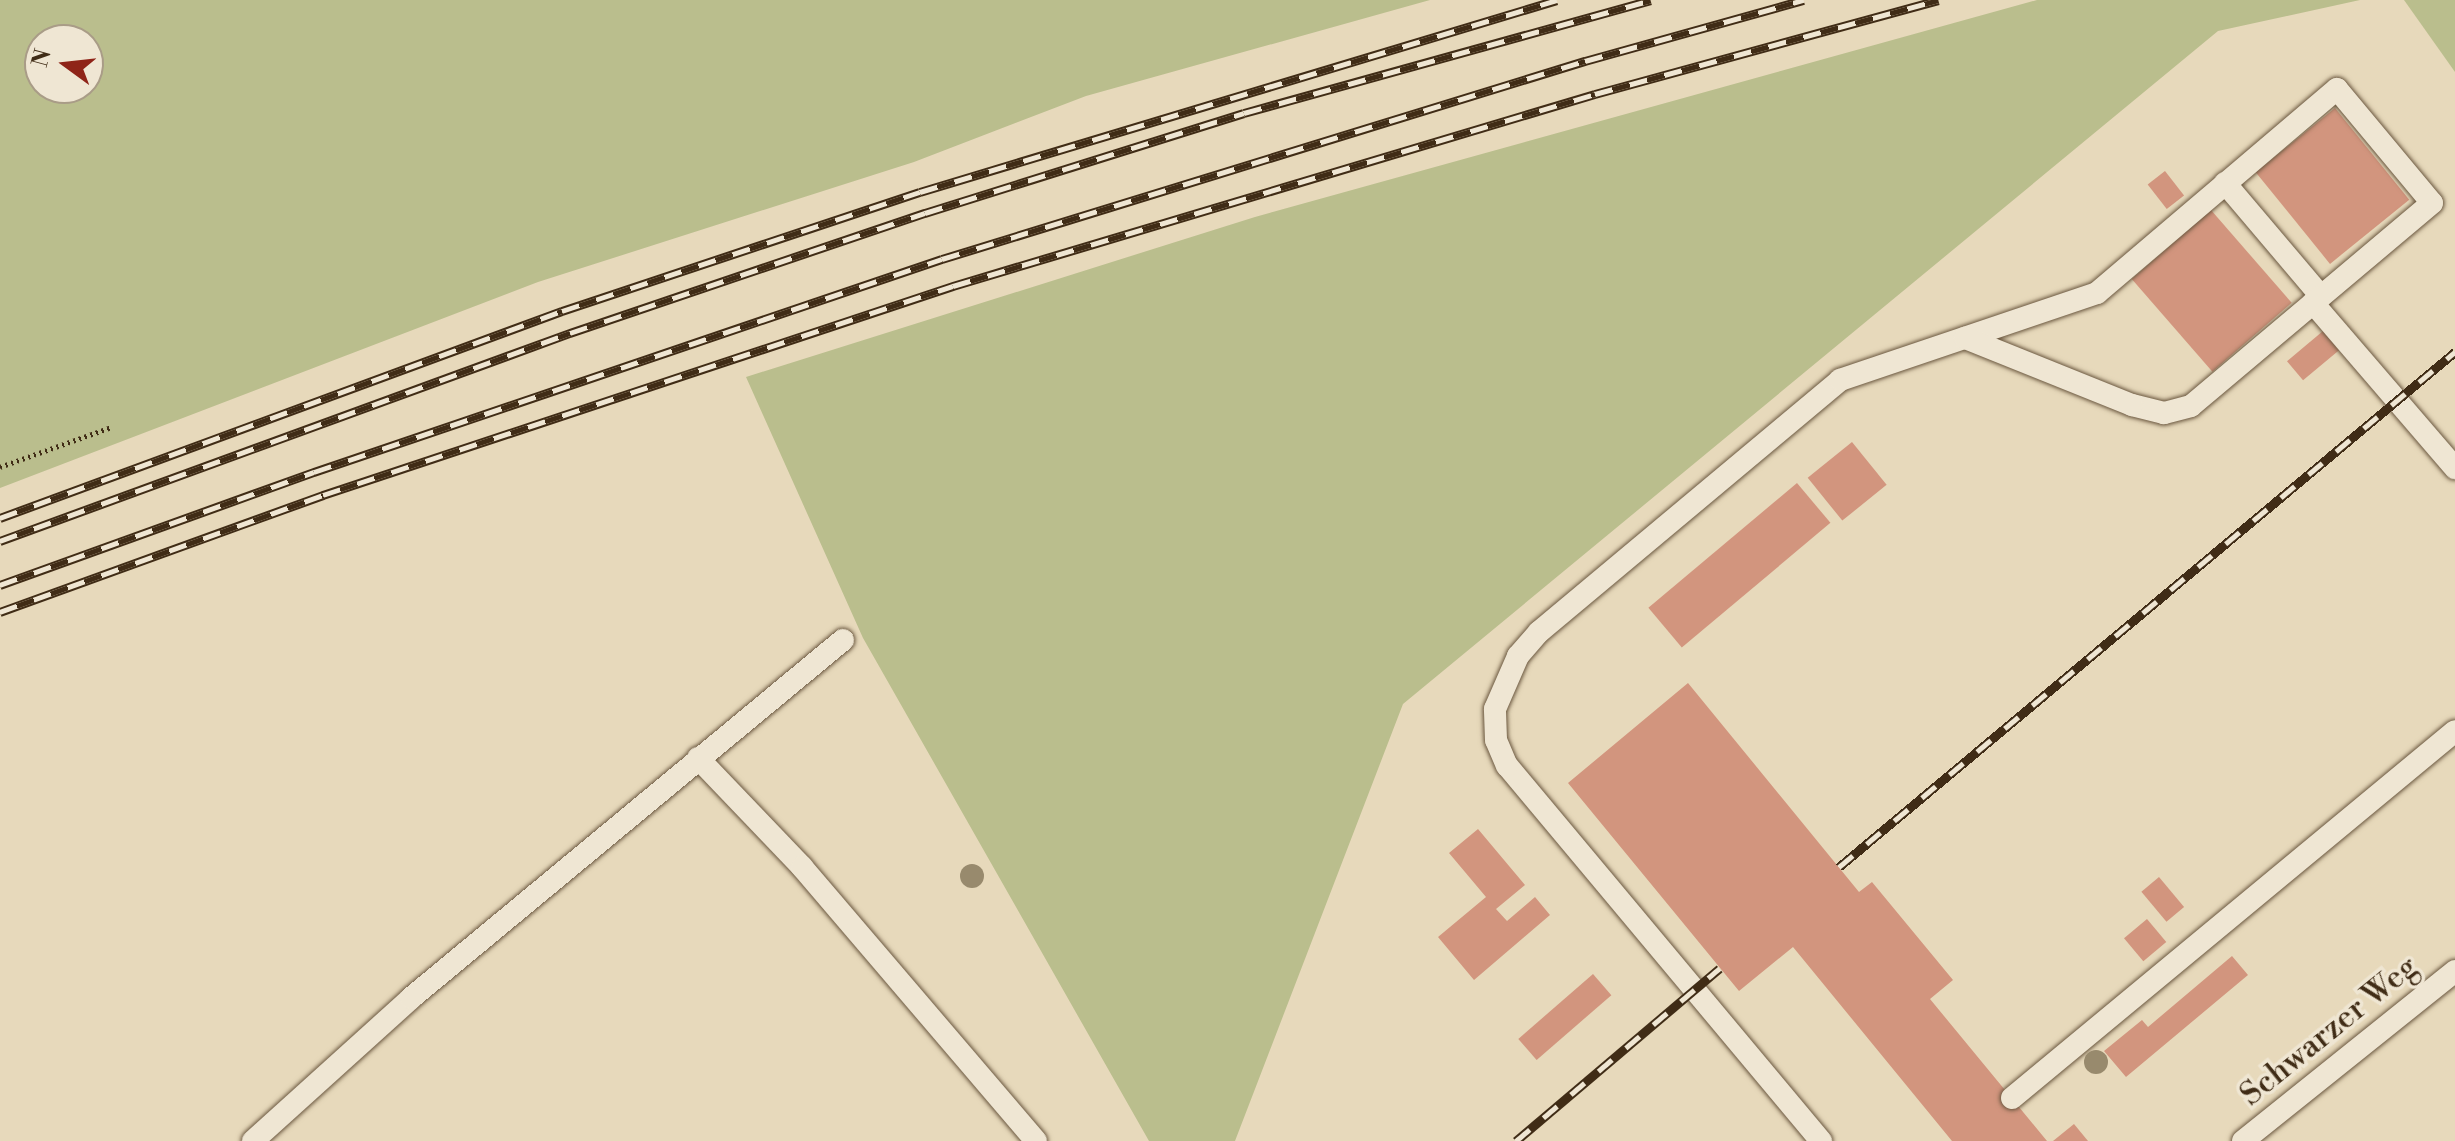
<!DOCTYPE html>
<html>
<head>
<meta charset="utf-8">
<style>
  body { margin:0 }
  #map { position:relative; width:2455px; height:1141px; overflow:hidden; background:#e7d9bb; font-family:"Libre Bodoni",serif }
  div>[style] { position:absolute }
  .green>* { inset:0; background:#babe8d }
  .building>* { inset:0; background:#d2957e; transform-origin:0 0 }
  .path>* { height:5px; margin-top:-2.5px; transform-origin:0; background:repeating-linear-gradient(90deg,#402c16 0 2px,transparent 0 6px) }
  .roads { filter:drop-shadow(0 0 2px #6a573f) drop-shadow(0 0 2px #6a573f) }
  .lane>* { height:22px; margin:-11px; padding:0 11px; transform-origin:11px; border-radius:11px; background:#efe6d3 }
  .rail>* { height:9px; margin-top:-4.5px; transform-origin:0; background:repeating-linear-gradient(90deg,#efe6d3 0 18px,#402c16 0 36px); box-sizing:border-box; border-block:2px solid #402c16 }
  .trees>* { width:24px; height:24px; margin:-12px; border-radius:50%; background:#988a6d }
  span { translate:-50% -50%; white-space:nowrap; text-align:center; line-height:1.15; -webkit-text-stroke:7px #efe6d3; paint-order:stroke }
  .street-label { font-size:32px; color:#402c16 }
  .north { position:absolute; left:24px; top:24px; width:80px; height:80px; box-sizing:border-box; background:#efe6d3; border:2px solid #a99c87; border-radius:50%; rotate:285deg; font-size:22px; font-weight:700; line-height:32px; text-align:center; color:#402c16 }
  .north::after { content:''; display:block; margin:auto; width:28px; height:36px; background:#8f2418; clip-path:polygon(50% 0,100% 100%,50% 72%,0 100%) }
</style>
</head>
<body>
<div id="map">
  <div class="green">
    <div style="clip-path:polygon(evenodd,0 0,1430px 0,1086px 96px,914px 162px,538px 282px,0 488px,0 0,40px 40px,88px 40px,88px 88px,40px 88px,40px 40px)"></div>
    <div style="clip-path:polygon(2037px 0,2360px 0,2218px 31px,1403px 704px,1235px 1141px,1149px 1141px,863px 638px,746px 377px,1255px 217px)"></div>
    <div style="clip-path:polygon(2404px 0,2455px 0,2455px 72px)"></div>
  </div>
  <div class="building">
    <div style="left:2335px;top:108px;width:118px;height:102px;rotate:51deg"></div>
    <div style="left:2165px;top:171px;width:31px;height:22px;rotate:52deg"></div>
    <div style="left:2211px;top:210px;width:123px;height:105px;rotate:49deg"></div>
    <div style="left:2323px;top:331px;width:25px;height:47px;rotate:50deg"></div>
    <div style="left:1852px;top:442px;width:55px;height:57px;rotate:51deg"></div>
    <div style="left:1797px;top:483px;width:52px;height:194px;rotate:50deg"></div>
    <div style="clip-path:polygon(1688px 683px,1859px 892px,1872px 882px,1953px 980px,1930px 999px,2047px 1141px,1952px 1141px,1793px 947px,1739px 991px,1568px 783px)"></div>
    <div style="clip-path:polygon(1478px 829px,1525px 885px,1496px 909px,1507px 921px,1535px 897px,1550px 915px,1474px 980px,1438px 937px,1486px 897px,1449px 853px)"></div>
    <div style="left:2159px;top:877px;width:39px;height:23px;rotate:50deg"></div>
    <div style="left:2147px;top:919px;width:30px;height:30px;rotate:50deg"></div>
    <div style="clip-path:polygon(2232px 956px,2248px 975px,2126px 1077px,2104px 1051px,2142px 1020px,2148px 1027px)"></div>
    <div style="left:1593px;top:974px;width:28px;height:99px;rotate:49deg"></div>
    <div style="clip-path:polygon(2074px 1124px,2088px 1141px,2053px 1141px)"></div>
  </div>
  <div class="path">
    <div style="left:0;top:467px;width:119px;rotate:-19.7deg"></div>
  </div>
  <div class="roads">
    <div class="lane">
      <div style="left:2225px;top:183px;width:148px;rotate:49.7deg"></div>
      <div style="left:2313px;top:303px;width:218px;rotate:49.3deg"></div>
      <div style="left:698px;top:758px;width:151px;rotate:46.3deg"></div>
      <div style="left:802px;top:867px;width:360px;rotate:49.5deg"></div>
      <div style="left:2012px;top:1098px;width:575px;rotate:-39.64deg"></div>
      <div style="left:253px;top:1141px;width:213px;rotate:-42.1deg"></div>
      <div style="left:411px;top:998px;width:561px;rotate:-39.65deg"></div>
      <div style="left:1821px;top:1141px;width:489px;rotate:-129.9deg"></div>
      <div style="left:1507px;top:766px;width:28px;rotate:-113deg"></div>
      <div style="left:1496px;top:740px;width:31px;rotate:-92deg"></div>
      <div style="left:1495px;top:709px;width:58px;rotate:-66.5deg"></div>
      <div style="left:1518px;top:656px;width:32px;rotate:-49deg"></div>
      <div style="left:1539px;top:632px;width:393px;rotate:-39.9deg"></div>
      <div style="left:1840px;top:380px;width:271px;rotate:-18.7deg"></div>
      <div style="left:2097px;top:293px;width:315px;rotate:-40.4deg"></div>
      <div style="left:2337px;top:89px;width:148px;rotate:50.2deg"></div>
      <div style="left:2432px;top:203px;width:315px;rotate:139.9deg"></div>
      <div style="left:2191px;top:406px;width:28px;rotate:165deg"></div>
      <div style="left:2164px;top:413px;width:33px;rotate:-166deg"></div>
      <div style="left:2132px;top:405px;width:180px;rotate:-158.1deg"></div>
      <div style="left:2243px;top:1141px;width:272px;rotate:-38.7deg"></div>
    </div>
  </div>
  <div class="rail">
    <div style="left:0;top:518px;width:599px;rotate:-20.22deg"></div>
    <div style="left:562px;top:311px;width:377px;rotate:-18.4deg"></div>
    <div style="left:920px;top:192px;width:665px;rotate:-16.77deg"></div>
    <div style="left:0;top:541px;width:607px;rotate:-20.05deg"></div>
    <div style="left:570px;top:333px;width:375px;rotate:-18.7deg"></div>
    <div style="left:925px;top:213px;width:334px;rotate:-17.4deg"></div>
    <div style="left:1244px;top:113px;width:422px;rotate:-15.5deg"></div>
    <div style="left:0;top:585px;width:334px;rotate:-19.8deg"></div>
    <div style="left:314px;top:472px;width:663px;rotate:-18.74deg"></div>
    <div style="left:942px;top:259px;width:673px;rotate:-17.12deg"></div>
    <div style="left:1585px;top:61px;width:227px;rotate:-15.6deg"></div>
    <div style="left:0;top:612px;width:344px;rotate:-19.9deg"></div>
    <div style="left:323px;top:495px;width:664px;rotate:-18.35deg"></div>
    <div style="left:953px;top:286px;width:670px;rotate:-16.65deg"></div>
    <div style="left:1595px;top:94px;width:356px;rotate:-15.3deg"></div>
    <div style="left:1839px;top:867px;width:803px;rotate:-39.9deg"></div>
    <div style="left:1516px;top:1141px;width:267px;rotate:-40.3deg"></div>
  </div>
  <div class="trees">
    <div style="left:972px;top:876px"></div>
    <div style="left:2096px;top:1062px"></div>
  </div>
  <div class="street-label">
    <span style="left:2329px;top:1031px;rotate:-39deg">Schwarzer Weg</span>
  </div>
  <div class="north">N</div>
</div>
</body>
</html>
